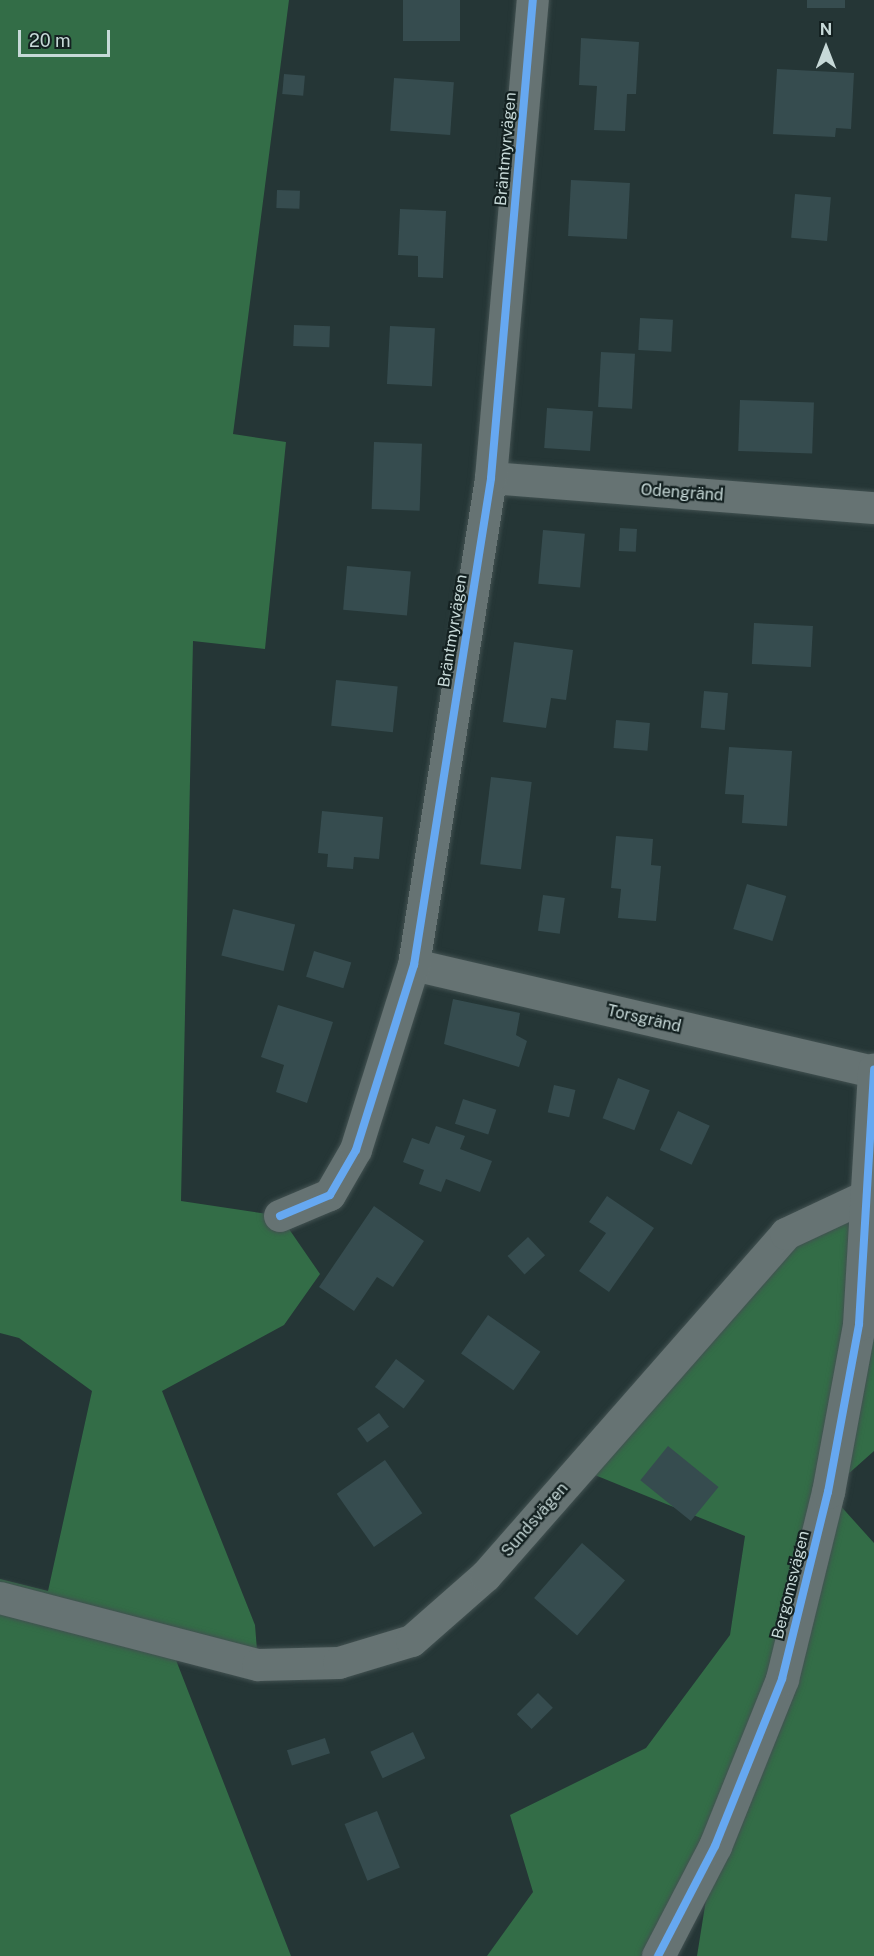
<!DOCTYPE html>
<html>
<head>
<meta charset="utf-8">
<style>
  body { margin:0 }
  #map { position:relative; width:874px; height:1956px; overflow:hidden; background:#253636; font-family:"Public Sans",sans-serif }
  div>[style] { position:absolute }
  .forest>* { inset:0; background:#336d47 }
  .building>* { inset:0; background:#364c4f; transform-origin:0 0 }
  .roads { filter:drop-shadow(0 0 2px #425151) drop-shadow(0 0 2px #425151) }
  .minor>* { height:32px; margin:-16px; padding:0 16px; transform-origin:16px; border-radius:16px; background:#667373 }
  .tertiary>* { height:33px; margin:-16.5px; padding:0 16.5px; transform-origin:16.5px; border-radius:16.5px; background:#667373 }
  .cycleway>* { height:8px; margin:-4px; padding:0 4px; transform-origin:4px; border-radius:4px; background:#66a8f1 }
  span { translate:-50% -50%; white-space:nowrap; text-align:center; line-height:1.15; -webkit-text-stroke:4.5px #142121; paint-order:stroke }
  .street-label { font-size:16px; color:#c7d9d8 }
  .north { position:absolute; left:796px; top:18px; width:60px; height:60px; -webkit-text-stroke:4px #142121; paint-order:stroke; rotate:0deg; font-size:16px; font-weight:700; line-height:24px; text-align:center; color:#c7d9d8 }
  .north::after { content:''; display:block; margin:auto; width:21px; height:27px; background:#c7d9d8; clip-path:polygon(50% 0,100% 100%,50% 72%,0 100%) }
  .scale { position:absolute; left:18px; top:30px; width:92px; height:27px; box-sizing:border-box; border:3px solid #c7d9d8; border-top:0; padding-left:8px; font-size:18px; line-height:21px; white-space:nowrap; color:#c7d9d8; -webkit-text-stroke:4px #142121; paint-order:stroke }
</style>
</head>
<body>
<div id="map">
  <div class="forest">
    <div style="clip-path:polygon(0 0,289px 0,233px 434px,286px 442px,265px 649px,193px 641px,181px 1201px,280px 1216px,320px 1274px,284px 1325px,162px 1391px,255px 1625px,258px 1663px,169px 1642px,291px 1956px,0 1956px,0 1579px,48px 1591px,92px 1391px,19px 1338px,0 1333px)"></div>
    <div style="clip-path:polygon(874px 1199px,874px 1451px,828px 1492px,874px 1543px,874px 1956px,697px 1956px,714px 1849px,658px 1956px,487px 1956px,533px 1892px,510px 1815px,646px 1748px,730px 1635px,745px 1536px,580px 1469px,786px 1234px)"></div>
  </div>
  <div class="building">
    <div style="left:403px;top:0;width:57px;height:41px"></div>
    <div style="left:807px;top:0;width:38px;height:8px"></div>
    <div style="clip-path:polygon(581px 38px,639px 42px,636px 94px,627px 94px,625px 131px,594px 130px,597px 86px,579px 85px)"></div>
    <div style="clip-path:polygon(777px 69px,854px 73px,851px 129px,836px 128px,835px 137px,773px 134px)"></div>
    <div style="left:284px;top:74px;width:21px;height:20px;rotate:5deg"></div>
    <div style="left:394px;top:78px;width:60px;height:53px;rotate:4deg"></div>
    <div style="left:571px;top:180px;width:59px;height:56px;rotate:3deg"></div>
    <div style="left:277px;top:190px;width:23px;height:18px;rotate:2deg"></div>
    <div style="left:795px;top:194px;width:36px;height:44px;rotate:5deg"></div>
    <div style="clip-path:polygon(400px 209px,446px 211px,443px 278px,418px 277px,418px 256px,398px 255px)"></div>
    <div style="left:640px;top:318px;width:33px;height:32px;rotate:3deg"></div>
    <div style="left:294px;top:325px;width:36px;height:21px;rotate:2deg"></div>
    <div style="left:390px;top:326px;width:45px;height:58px;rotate:3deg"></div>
    <div style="left:601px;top:352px;width:34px;height:55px;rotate:3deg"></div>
    <div style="left:740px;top:400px;width:74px;height:51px;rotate:2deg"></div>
    <div style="left:547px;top:408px;width:46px;height:40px;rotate:4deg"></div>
    <div style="left:374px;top:442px;width:48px;height:67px;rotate:2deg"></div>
    <div style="left:620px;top:528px;width:17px;height:23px;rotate:3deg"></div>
    <div style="left:543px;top:530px;width:42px;height:54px;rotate:5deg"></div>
    <div style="left:347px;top:566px;width:64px;height:44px;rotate:5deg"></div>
    <div style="left:754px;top:623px;width:59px;height:41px;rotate:3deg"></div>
    <div style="clip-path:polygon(514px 642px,573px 650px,566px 700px,551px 698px,546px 728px,503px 722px)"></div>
    <div style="left:336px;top:680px;width:62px;height:46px;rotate:6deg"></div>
    <div style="left:704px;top:691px;width:24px;height:37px;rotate:5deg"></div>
    <div style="left:616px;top:720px;width:34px;height:28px;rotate:5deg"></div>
    <div style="clip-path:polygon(729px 747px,792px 751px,787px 826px,742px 823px,744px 795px,725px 794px)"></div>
    <div style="left:491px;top:777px;width:41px;height:88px;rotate:7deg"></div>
    <div style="clip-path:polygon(322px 811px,383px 817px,379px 859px,354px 857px,353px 869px,327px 867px,328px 854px,318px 853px)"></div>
    <div style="clip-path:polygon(616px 836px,653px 839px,651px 865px,661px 866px,656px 921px,618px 918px,621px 889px,611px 888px)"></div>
    <div style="left:747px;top:884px;width:41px;height:47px;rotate:17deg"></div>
    <div style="left:543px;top:895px;width:22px;height:36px;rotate:8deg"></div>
    <div style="left:233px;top:909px;width:64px;height:48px;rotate:14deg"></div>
    <div style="left:314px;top:951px;width:39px;height:27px;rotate:17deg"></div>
    <div style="clip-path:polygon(453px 999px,520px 1013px,516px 1035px,527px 1041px,519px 1067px,444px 1044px)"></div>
    <div style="clip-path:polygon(278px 1005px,333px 1022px,307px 1103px,276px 1092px,284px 1065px,261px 1057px)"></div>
    <div style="left:618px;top:1078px;width:34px;height:43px;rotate:21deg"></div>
    <div style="left:554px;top:1085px;width:22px;height:28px;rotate:13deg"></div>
    <div style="left:463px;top:1099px;width:35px;height:26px;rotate:18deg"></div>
    <div style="left:678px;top:1111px;width:35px;height:43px;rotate:25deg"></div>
    <div style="clip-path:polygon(436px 1126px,465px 1136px,460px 1149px,492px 1161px,480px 1192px,446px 1179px,441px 1192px,419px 1184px,424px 1170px,403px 1162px,412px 1138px,429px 1144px)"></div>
    <div style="clip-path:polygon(607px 1196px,654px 1228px,609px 1292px,579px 1271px,606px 1233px,589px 1222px)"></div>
    <div style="clip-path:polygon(374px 1206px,424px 1241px,393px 1287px,377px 1277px,354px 1311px,319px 1287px)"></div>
    <div style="left:528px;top:1237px;width:25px;height:28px;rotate:47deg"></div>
    <div style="left:488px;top:1315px;width:64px;height:47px;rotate:35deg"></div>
    <div style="left:396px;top:1359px;width:36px;height:35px;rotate:37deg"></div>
    <div style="left:379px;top:1413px;width:17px;height:27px;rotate:54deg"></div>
    <div style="left:668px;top:1446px;width:65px;height:44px;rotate:39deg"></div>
    <div style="left:385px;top:1460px;width:65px;height:59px;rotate:55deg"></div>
    <div style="left:582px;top:1543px;width:57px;height:73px;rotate:41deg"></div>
    <div style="left:538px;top:1693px;width:21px;height:30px;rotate:45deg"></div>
    <div style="left:413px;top:1732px;width:29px;height:47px;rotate:65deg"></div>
    <div style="left:325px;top:1738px;width:16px;height:40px;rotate:72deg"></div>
    <div style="left:377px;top:1811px;width:61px;height:35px;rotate:68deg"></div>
  </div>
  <div class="roads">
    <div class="minor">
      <div style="left:491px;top:478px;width:384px;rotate:4.5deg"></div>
      <div style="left:414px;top:965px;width:472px;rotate:13.1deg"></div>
      <div style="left:280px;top:1216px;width:54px;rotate:-22.8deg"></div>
      <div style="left:330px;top:1195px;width:52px;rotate:-60deg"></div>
      <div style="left:356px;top:1150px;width:194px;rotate:-72.6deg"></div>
      <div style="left:414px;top:965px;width:493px;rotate:-81deg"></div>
      <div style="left:491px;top:478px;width:480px;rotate:-85deg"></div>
      <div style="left:0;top:1598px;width:267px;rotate:14.6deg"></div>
      <div style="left:258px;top:1665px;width:81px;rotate:-1.4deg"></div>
      <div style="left:339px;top:1663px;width:76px;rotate:-16.8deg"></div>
      <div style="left:412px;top:1641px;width:98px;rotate:-41.3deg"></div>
      <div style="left:486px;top:1576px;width:455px;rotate:-48.7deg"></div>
      <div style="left:786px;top:1234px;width:89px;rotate:-25.1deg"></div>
      <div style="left:867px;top:1196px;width:8px;rotate:23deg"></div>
    </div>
    <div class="tertiary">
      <div style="left:658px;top:1956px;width:124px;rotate:-62.6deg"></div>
      <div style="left:715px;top:1846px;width:180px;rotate:-68.1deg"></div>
      <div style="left:782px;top:1679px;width:193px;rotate:-76.2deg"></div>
      <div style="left:828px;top:1492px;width:171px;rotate:-79.5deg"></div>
      <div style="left:859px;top:1324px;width:255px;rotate:-86.6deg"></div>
    </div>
  </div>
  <div class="cycleway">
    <div style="left:280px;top:1216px;width:54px;rotate:-22.8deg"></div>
    <div style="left:330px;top:1195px;width:52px;rotate:-60deg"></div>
    <div style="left:356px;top:1150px;width:194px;rotate:-72.6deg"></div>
    <div style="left:414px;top:965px;width:493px;rotate:-81deg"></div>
    <div style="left:491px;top:478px;width:480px;rotate:-85deg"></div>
    <div style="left:658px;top:1956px;width:124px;rotate:-62.6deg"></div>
    <div style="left:715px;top:1846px;width:180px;rotate:-68.1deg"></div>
    <div style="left:782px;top:1679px;width:193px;rotate:-76.2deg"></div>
    <div style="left:828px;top:1492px;width:171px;rotate:-79.5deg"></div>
    <div style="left:859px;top:1324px;width:255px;rotate:-86.6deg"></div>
  </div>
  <div class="street-label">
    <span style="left:506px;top:149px;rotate:-85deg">Bräntmyrvägen</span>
    <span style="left:682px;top:493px;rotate:4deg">Odengränd</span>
    <span style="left:453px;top:631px;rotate:-81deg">Bräntmyrvägen</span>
    <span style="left:644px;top:1019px;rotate:13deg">Torsgränd</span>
    <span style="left:535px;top:1520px;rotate:-49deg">Sundsvägen</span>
    <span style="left:791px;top:1585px;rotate:-76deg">Bergomsvägen</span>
  </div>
  <div class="north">N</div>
  <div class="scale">20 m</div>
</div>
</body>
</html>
